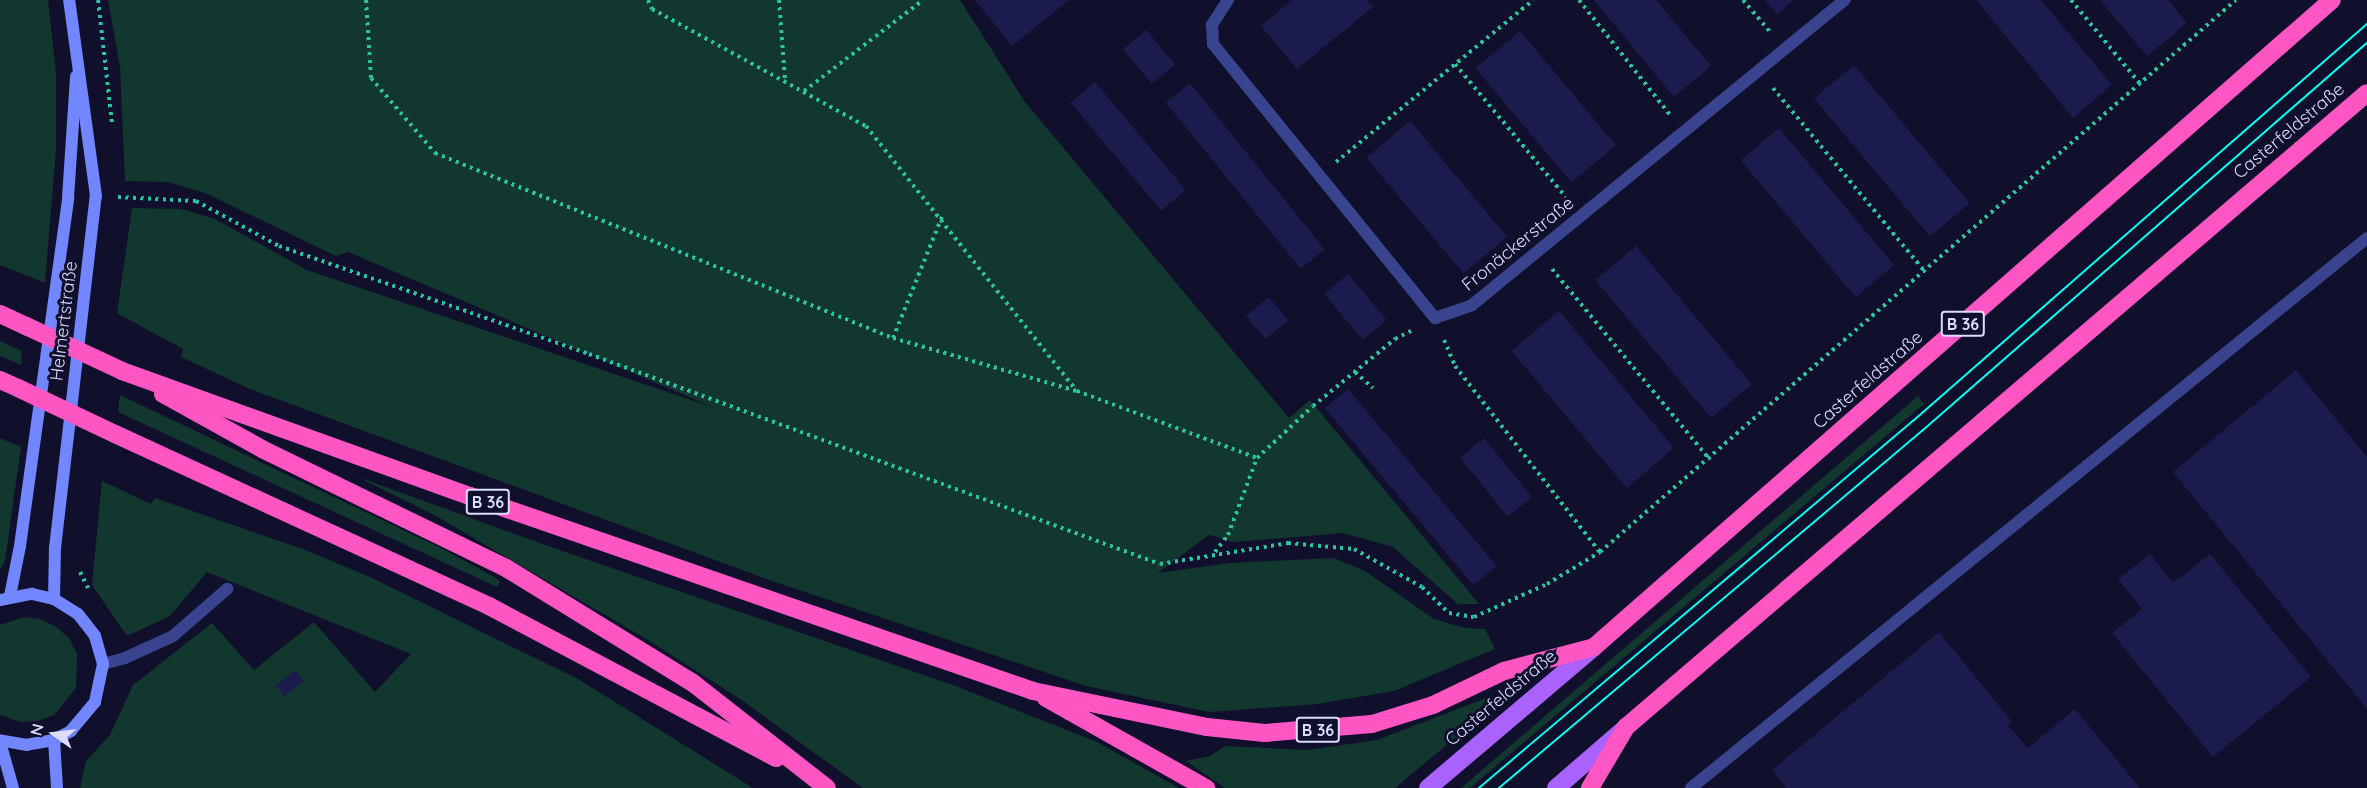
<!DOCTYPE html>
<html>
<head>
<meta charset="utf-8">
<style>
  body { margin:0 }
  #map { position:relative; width:2367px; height:788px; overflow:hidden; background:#10102c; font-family:Quicksand,sans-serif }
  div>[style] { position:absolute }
  .green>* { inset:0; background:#12372f }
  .building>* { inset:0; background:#1c1b4e; transform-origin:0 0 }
  .path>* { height:4px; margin-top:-2px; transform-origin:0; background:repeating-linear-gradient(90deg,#29c4a1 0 3px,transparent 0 7.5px) }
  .lane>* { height:12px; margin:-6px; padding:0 6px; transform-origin:6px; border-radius:6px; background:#38448e }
  .street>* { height:12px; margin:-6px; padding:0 6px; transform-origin:6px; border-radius:6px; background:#38448e }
  .secondary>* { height:12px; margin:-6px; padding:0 6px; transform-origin:6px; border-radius:6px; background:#7286ff }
  .primary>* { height:18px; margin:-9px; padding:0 9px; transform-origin:9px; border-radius:9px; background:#aa62ff }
  .highway>* { height:18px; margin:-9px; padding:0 9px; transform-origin:9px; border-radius:9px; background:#ff56c4 }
  .tram>* { height:1.5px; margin:-0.75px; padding:0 0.75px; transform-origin:0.75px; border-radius:0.75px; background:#07ffee }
  .highway-bridge>* { height:18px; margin:-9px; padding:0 9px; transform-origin:9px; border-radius:9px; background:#ff56c4 }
  span { translate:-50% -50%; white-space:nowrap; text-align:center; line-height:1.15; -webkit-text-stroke:6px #10102c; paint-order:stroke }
  .shield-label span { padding:2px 4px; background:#10102c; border:2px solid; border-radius:4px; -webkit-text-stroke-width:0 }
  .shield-label { font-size:16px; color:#dbddff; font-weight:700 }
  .street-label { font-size:18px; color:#dbddff }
  .north { position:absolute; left:24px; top:704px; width:60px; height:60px; -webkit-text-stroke:4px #10102c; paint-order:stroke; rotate:284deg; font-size:16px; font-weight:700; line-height:24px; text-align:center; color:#dbddff }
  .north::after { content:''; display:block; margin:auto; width:21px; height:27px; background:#dbddff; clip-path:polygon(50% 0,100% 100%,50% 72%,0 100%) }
</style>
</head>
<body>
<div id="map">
  <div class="green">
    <div style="clip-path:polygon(0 0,48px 0,56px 73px,56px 149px,45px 283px,0 265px)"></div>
    <div style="clip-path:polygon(108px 0,960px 0,1025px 102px,1289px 418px,1310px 400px,1479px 604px,1458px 604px,1393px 547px,1343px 533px,1234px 542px,1209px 535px,1158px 573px,1230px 563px,1333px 558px,1365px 571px,1434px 619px,1465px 628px,1485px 629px,1495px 649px,1394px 691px,1317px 704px,1209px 712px,1086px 686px,775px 582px,250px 389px,181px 357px,183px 349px,117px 313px,132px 208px,182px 209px,215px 219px,307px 270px,715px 408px,348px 252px,336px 256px,205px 193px,168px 182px,125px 181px,120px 67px)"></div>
    <div style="clip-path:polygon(0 341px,22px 351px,21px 365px,0 356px)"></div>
    <div style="clip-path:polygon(120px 395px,443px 549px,496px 578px,500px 581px,497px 587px,118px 412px)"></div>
    <div style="clip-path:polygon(1918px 396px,1924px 404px,1470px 788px,1461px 788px)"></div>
    <div style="clip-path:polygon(0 438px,21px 447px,5px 561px,0 570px)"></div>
    <div style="clip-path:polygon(358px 477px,545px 545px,953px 685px,1097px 742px,1179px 788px,863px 788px,740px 699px,648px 640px,436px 516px)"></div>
    <div style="clip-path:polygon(102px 481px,151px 504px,155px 498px,308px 551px,372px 578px,578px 679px,753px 788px,80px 788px,86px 761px,110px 735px,133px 685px,212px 623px,254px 670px,314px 622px,375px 692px,411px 654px,207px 572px,170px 616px,127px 636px,92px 585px)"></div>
    <div style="clip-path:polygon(24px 617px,41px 619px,56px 627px,69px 638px,77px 654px,76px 688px,54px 715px,38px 721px,21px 722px,0 715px,0 625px)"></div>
    <div style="clip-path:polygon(1484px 699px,1488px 699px,1491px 708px,1395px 788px,1225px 788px,1186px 761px,1210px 756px,1225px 746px,1308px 750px,1377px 740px)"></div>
  </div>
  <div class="building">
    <div style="clip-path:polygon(975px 0,1069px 0,1012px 46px)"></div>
    <div style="clip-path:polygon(1292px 0,1367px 0,1373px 7px,1297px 69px,1261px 26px)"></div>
    <div style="clip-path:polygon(1594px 0,1656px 0,1711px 66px,1674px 97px)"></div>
    <div style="clip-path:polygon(1765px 0,1794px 0,1777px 14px)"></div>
    <div style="clip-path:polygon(1976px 0,2041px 0,2112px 85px,2073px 118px)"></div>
    <div style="clip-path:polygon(2100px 0,2168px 0,2187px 23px,2147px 56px)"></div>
    <div style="left:1146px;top:30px;width:45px;height:30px;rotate:50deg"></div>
    <div style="left:1520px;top:31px;width:149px;height:58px;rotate:50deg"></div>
    <div style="left:1854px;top:65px;width:180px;height:52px;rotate:50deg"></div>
    <div style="left:1095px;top:82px;width:141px;height:32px;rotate:50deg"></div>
    <div style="left:1190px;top:83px;width:214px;height:31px;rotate:51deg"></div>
    <div style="left:1410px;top:121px;width:151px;height:57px;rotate:50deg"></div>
    <div style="left:1779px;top:128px;width:179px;height:50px;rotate:50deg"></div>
    <div style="left:1636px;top:246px;width:180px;height:53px;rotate:50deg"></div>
    <div style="left:1348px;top:274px;width:60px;height:31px;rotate:50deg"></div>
    <div style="left:1269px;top:297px;width:30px;height:30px;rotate:50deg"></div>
    <div style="left:1559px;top:311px;width:179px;height:62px;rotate:50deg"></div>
    <div style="clip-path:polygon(2296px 370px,2367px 457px,2367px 709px,2173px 472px)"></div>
    <div style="left:1348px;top:389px;width:231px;height:30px;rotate:50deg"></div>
    <div style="left:1484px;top:438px;width:76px;height:31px;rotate:51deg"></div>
    <div style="clip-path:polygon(2150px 554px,2173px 583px,2210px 554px,2311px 677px,2213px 757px,2112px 633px,2142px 609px,2118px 579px)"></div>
    <div style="clip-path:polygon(1939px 632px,2012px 722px,2008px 725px,2028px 748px,2075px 709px,2140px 788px,1787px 788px,1772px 770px)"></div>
    <div style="left:295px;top:670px;width:14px;height:25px;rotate:51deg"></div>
  </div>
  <div class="path">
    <div style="left:98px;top:0;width:124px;rotate:83.5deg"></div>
    <div style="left:366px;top:0;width:78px;rotate:86.3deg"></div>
    <div style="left:371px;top:78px;width:99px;rotate:49.5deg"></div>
    <div style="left:435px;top:153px;width:494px;rotate:22deg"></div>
    <div style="left:893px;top:338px;width:191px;rotate:16.1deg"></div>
    <div style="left:648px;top:0;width:10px;rotate:66deg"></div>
    <div style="left:652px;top:9px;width:244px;rotate:28.7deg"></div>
    <div style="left:866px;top:126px;width:339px;rotate:51.5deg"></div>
    <div style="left:1077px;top:391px;width:192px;rotate:20.4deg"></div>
    <div style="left:779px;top:0;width:80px;rotate:85.7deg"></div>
    <div style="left:1579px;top:0;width:147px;rotate:51.6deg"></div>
    <div style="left:1743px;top:0;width:43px;rotate:49.7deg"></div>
    <div style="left:2071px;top:0;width:110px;rotate:50.5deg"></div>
    <div style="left:1455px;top:64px;width:173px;rotate:50.2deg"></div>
    <div style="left:1773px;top:88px;width:239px;rotate:50.4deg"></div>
    <div style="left:804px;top:91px;width:150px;rotate:-37.4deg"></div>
    <div style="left:1336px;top:162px;width:255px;rotate:-39.4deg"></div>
    <div style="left:118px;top:197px;width:78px;rotate:2.9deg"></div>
    <div style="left:196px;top:201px;width:94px;rotate:28.5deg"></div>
    <div style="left:279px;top:246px;width:328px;rotate:19.2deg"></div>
    <div style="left:589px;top:354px;width:608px;rotate:20.19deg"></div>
    <div style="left:1160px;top:564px;width:130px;rotate:-9.3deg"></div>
    <div style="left:1288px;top:543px;width:66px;rotate:5.2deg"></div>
    <div style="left:1354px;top:549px;width:78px;rotate:29.2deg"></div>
    <div style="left:1422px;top:587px;width:37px;rotate:44deg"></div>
    <div style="left:1449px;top:613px;width:25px;rotate:9deg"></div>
    <div style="left:1474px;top:617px;width:80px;rotate:-24.3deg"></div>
    <div style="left:1547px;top:584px;width:62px;rotate:-31.1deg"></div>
    <div style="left:1600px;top:552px;width:842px;rotate:-40.96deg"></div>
    <div style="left:1552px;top:269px;width:248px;rotate:50.4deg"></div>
    <div style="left:893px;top:338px;width:131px;rotate:-68deg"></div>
    <div style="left:1444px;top:340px;width:28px;rotate:67deg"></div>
    <div style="left:1455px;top:366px;width:236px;rotate:52.1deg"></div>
    <div style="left:1355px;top:372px;width:24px;rotate:42deg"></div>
    <div style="left:1215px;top:552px;width:21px;rotate:-53deg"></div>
    <div style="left:1228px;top:535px;width:82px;rotate:-69.4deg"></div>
    <div style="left:1257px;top:458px;width:76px;rotate:-42.9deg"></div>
    <div style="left:1313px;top:406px;width:106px;rotate:-39.3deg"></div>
    <div style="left:1395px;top:339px;width:22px;rotate:-27deg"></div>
    <div style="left:80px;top:572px;width:22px;rotate:63deg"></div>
  </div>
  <div class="lane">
    <div style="left:103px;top:664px;width:23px;rotate:-15deg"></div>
    <div style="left:125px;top:658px;width:53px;rotate:-24.6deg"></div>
    <div style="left:173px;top:636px;width:72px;rotate:-41deg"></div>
  </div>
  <div class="street">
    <div style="left:1228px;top:0;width:30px;rotate:123deg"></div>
    <div style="left:1212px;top:25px;width:19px;rotate:87deg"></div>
    <div style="left:1213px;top:44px;width:353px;rotate:51deg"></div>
    <div style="left:1435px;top:318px;width:39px;rotate:-19deg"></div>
    <div style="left:1472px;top:305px;width:482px;rotate:-39.3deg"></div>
    <div style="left:1691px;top:788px;width:871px;rotate:-39.13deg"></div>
  </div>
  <div class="secondary">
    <div style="left:10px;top:596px;width:51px;rotate:-78.7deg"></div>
    <div style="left:20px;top:546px;width:351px;rotate:-82.1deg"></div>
    <div style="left:68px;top:198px;width:122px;rotate:-86.2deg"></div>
    <div style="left:54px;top:599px;width:51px;rotate:-88.9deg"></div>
    <div style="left:55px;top:548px;width:354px;rotate:-83.4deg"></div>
    <div style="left:96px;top:196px;width:198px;rotate:-97.8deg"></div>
    <div style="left:0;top:600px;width:33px;rotate:-11deg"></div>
    <div style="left:32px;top:594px;width:23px;rotate:13deg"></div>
    <div style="left:54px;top:599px;width:28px;rotate:32deg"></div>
    <div style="left:78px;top:614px;width:28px;rotate:52deg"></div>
    <div style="left:95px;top:636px;width:29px;rotate:74deg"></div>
    <div style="left:103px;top:664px;width:39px;rotate:102deg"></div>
    <div style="left:95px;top:702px;width:38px;rotate:130deg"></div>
    <div style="left:71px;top:731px;width:19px;rotate:152deg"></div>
    <div style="left:54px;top:740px;width:27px;rotate:170deg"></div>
    <div style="left:27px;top:745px;width:27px;rotate:-170deg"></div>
    <div style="left:54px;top:740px;width:48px;rotate:86.4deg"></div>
    <div style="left:0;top:742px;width:48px;rotate:74.2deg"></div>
  </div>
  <div class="primary">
    <div style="left:1428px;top:788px;width:218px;rotate:-40.3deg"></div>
    <div style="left:1556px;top:788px;width:89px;rotate:-40.9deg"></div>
  </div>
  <div class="highway">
    <div style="left:0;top:314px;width:29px;rotate:25deg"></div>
    <div style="left:122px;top:371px;width:370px;rotate:19.8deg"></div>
    <div style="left:470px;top:496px;width:596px;rotate:19.1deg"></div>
    <div style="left:1033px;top:691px;width:178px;rotate:11.7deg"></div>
    <div style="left:1207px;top:727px;width:58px;rotate:5.9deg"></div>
    <div style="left:1265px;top:733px;width:107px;rotate:-4.8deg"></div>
    <div style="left:1372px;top:724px;width:64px;rotate:-17.3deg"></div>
    <div style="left:1433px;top:705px;width:79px;rotate:-25.6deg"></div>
    <div style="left:1504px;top:671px;width:93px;rotate:-14.9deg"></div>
    <div style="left:1594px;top:647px;width:981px;rotate:-41.24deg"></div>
    <div style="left:0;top:380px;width:20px;rotate:24deg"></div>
    <div style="left:163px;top:394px;width:115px;rotate:29deg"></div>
    <div style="left:264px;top:450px;width:269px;rotate:26deg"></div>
    <div style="left:506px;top:568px;width:220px;rotate:31.6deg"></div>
    <div style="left:693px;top:683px;width:170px;rotate:38.1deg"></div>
    <div style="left:115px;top:434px;width:412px;rotate:24.7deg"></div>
    <div style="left:489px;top:606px;width:325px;rotate:27.9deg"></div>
    <div style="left:1046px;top:698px;width:184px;rotate:29.4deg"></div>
    <div style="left:1590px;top:788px;width:71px;rotate:-59.5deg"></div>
    <div style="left:1626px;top:727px;width:975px;rotate:-40.55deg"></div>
  </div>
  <div class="tram">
    <div style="left:1479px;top:788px;width:568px;rotate:-40.22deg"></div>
    <div style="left:1913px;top:421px;width:603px;rotate:-41.17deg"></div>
    <div style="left:1499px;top:788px;width:554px;rotate:-40.16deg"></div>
    <div style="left:1922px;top:431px;width:590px;rotate:-41.09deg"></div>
  </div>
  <div class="highway-bridge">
    <div style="left:26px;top:326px;width:106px;rotate:25.1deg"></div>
    <div style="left:18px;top:388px;width:107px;rotate:25.4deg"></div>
  </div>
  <div class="shield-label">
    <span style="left:1963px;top:324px">B 36</span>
    <span style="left:488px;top:502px">B 36</span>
    <span style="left:1318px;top:730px">B 36</span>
  </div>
  <div class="street-label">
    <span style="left:2289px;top:131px;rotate:-40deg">Casterfeldstraße</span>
    <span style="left:1518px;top:244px;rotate:-39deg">Fronäckerstraße</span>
    <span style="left:64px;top:321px;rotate:-83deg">Helmertstraße</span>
    <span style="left:1868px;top:380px;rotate:-41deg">Casterfeldstraße</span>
    <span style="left:1501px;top:698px;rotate:-40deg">Casterfeldstraße</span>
  </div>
  <div class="north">N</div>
</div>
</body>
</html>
